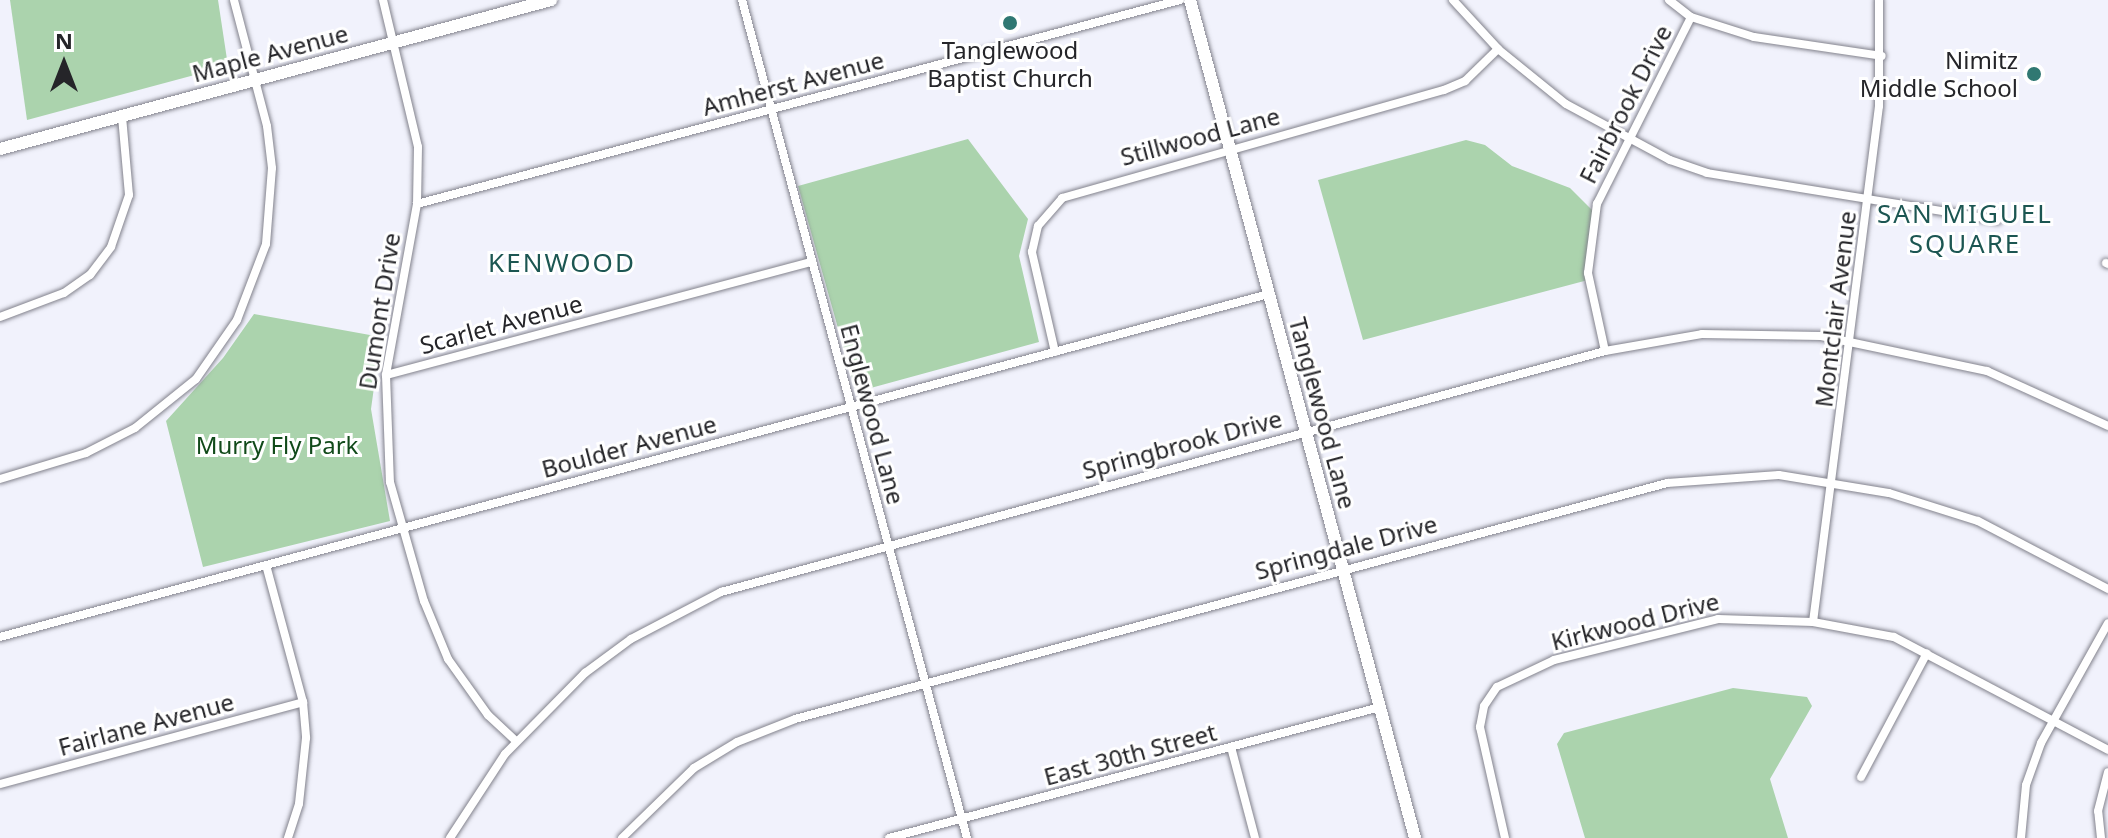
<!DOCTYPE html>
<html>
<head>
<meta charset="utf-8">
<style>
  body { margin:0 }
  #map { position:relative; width:2108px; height:838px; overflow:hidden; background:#f1f2fc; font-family:"Noto Sans",sans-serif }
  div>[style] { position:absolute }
  .green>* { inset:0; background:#abd3ad }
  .roads { filter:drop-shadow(0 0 2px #82828c) drop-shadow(0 0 2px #82828c) }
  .minor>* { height:8px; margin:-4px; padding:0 4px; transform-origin:4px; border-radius:4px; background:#fff }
  .secondary>* { height:12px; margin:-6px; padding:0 6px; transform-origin:6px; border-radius:6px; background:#fff }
  .dots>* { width:22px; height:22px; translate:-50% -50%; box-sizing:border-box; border:4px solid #fff; border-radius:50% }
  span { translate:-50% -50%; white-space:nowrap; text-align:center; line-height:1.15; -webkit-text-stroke:6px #fff; paint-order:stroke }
  .poi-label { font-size:24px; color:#252529 }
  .right { translate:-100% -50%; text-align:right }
  .street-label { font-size:24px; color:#252529 }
  .park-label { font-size:24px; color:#114a1a }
  .neighbourhood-label { font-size:26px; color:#1c5652; letter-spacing:2px }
  .north { position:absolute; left:24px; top:24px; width:80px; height:80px; -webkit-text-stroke:6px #fff; paint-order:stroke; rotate:0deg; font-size:22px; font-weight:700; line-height:32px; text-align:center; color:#252529 }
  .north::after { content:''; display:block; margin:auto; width:28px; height:36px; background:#252529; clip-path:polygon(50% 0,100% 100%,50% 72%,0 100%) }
</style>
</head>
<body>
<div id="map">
  <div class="green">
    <div style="clip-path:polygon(10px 0,218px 0,228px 66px,27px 120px)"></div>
    <div style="clip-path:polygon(968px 139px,1028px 219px,1019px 256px,1039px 342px,856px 392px,798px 186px)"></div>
    <div style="clip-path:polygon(1466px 140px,1485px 145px,1512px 166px,1570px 188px,1595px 213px,1588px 280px,1363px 340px,1318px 180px)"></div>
    <div style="clip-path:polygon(254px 314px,381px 337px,371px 409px,390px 521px,203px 567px,166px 421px,223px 358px)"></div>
    <div style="clip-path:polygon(1733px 688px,1807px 697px,1812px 706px,1770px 779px,1788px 838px,1585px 838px,1557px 744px,1564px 733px)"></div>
  </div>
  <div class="roads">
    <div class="minor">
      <div style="left:383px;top:0;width:151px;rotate:76.6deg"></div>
      <div style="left:418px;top:147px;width:57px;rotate:91deg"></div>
      <div style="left:417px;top:204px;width:174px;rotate:100.3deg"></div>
      <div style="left:386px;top:375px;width:107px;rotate:87.9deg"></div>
      <div style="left:390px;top:482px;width:124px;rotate:74.1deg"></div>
      <div style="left:424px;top:601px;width:63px;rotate:67.5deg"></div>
      <div style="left:448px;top:659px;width:69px;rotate:54.5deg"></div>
      <div style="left:488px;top:715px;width:38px;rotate:43deg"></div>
      <div style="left:742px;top:0;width:868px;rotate:74.97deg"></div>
      <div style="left:1453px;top:0;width:67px;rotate:47.4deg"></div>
      <div style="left:1498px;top:49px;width:87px;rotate:39deg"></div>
      <div style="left:1566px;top:104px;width:118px;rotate:28.3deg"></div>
      <div style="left:1670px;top:160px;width:39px;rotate:19deg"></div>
      <div style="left:1707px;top:173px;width:294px;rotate:9.2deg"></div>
      <div style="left:1669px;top:0;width:28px;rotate:38deg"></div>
      <div style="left:1691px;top:17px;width:66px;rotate:17.6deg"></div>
      <div style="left:1754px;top:37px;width:129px;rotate:8.4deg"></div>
      <div style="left:417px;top:204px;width:790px;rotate:-14.97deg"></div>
      <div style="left:2106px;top:263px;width:2px;rotate:27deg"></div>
      <div style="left:0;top:317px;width:68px;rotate:-20.6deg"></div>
      <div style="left:64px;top:293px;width:32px;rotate:-35deg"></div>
      <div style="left:90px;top:275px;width:35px;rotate:-53deg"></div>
      <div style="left:111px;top:247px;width:55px;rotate:-70.9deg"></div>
      <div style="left:129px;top:195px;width:79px;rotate:-95.1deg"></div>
      <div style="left:1605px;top:351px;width:80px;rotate:-102.3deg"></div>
      <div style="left:1588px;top:273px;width:70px;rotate:-82.6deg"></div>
      <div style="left:1597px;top:204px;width:209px;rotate:-63.3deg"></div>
      <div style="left:1055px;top:352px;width:103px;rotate:-103deg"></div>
      <div style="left:1032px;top:252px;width:27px;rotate:-77deg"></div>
      <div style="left:1038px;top:226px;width:37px;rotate:-49deg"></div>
      <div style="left:1062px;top:198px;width:397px;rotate:-15.8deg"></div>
      <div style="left:1444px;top:90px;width:23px;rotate:-23deg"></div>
      <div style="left:1465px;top:81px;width:46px;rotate:-44.1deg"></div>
      <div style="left:386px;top:375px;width:441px;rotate:-14.9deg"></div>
      <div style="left:0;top:479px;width:90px;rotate:-16.8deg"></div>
      <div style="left:86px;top:453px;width:55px;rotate:-27deg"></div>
      <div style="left:135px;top:428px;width:78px;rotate:-38.8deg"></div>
      <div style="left:196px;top:379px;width:72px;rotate:-55.2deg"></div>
      <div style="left:237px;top:320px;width:81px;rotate:-69.1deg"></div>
      <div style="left:266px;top:244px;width:76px;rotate:-85.5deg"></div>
      <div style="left:272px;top:168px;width:42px;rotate:-96.8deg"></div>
      <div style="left:267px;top:126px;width:130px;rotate:-104.7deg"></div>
      <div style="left:266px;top:565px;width:142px;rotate:74.9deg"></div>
      <div style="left:303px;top:702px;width:36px;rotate:85deg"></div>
      <div style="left:306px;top:738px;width:66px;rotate:96.1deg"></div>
      <div style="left:299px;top:804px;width:36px;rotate:108deg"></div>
      <div style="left:1813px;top:622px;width:520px;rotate:-82.71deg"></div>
      <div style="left:1879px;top:106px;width:106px;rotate:-90deg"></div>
      <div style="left:0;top:637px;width:1315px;rotate:-15.13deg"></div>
      <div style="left:1231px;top:747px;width:94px;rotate:75.2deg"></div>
      <div style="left:1861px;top:777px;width:140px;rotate:-62deg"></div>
      <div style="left:0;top:784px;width:314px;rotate:-15.1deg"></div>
      <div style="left:450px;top:838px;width:100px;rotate:-56.8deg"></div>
      <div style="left:505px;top:754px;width:114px;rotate:-45.4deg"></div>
      <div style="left:585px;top:673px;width:57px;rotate:-36.5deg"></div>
      <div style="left:631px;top:639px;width:102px;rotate:-27.6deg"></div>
      <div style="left:721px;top:592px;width:916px;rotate:-15.25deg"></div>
      <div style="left:1605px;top:351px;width:98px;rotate:-9.9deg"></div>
      <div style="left:1702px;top:334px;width:119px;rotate:1deg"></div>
      <div style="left:1821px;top:336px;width:170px;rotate:11.9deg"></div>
      <div style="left:1987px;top:371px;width:133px;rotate:24.4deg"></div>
      <div style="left:622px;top:838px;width:100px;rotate:-44.2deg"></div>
      <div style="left:694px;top:768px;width:50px;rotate:-31.2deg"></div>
      <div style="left:737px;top:742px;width:62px;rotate:-21.6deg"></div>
      <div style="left:795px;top:719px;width:903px;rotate:-15.14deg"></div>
      <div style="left:1667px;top:483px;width:112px;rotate:-4.1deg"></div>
      <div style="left:1779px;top:475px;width:111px;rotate:9.3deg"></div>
      <div style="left:1889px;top:493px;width:93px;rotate:17.5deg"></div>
      <div style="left:1978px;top:521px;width:147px;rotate:27.6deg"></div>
      <div style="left:889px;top:838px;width:508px;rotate:-14.94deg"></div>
      <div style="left:1505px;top:838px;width:114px;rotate:-102.7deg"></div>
      <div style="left:1480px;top:727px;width:21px;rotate:-79deg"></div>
      <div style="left:1484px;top:706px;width:23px;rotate:-56deg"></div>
      <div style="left:1497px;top:687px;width:63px;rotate:-25.3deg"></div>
      <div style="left:1554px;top:660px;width:169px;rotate:-14deg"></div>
      <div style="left:1718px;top:619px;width:95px;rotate:1.8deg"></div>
      <div style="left:1813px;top:622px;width:82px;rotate:10.5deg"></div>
      <div style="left:1894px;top:637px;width:242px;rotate:27.8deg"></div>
      <div style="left:2021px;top:838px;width:53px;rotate:-84.6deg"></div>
      <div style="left:2026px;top:785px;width:45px;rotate:-70.3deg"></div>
      <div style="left:2041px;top:743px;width:137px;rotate:-60.8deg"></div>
      <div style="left:2101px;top:838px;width:27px;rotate:-96deg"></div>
      <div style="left:2098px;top:811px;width:40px;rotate:-75.6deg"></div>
    </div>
    <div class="secondary">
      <div style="left:1190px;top:0;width:868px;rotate:74.97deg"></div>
      <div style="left:0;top:149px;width:571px;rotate:-15.13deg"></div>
    </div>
  </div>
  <div class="dots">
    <div style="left:1010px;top:23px;background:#307872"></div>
    <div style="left:2034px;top:74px;background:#307872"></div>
  </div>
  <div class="poi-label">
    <span style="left:1010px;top:64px">Tanglewood<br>Baptist Church</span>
    <span class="right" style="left:2018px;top:74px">Nimitz<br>Middle School</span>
  </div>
  <div class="street-label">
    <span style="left:270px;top:53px;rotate:-15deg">Maple Avenue</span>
    <span style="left:793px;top:83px;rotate:-15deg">Amherst Avenue</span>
    <span style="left:1625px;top:104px;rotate:-63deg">Fairbrook Drive</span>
    <span style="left:1200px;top:136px;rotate:-15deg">Stillwood Lane</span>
    <span style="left:1835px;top:309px;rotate:-83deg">Montclair Avenue</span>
    <span style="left:379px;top:311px;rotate:-81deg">Dumont Drive</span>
    <span style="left:501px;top:324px;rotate:-15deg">Scarlet Avenue</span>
    <span style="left:1323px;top:413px;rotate:75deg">Tanglewood Lane</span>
    <span style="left:873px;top:414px;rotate:75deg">Englewood Lane</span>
    <span style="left:1182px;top:444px;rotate:-15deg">Springbrook Drive</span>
    <span style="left:629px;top:446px;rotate:-15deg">Boulder Avenue</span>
    <span style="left:1346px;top:547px;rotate:-15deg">Springdale Drive</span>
    <span style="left:1635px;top:621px;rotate:-14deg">Kirkwood Drive</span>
    <span style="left:146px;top:724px;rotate:-15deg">Fairlane Avenue</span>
    <span style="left:1130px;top:754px;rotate:-15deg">East 30th Street</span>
  </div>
  <div class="park-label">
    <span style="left:277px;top:445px">Murry Fly Park</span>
  </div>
  <div class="neighbourhood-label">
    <span style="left:1965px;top:229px">SAN MIGUEL<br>SQUARE</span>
    <span style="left:562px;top:263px">KENWOOD</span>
  </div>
  <div class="north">N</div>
</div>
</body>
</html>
